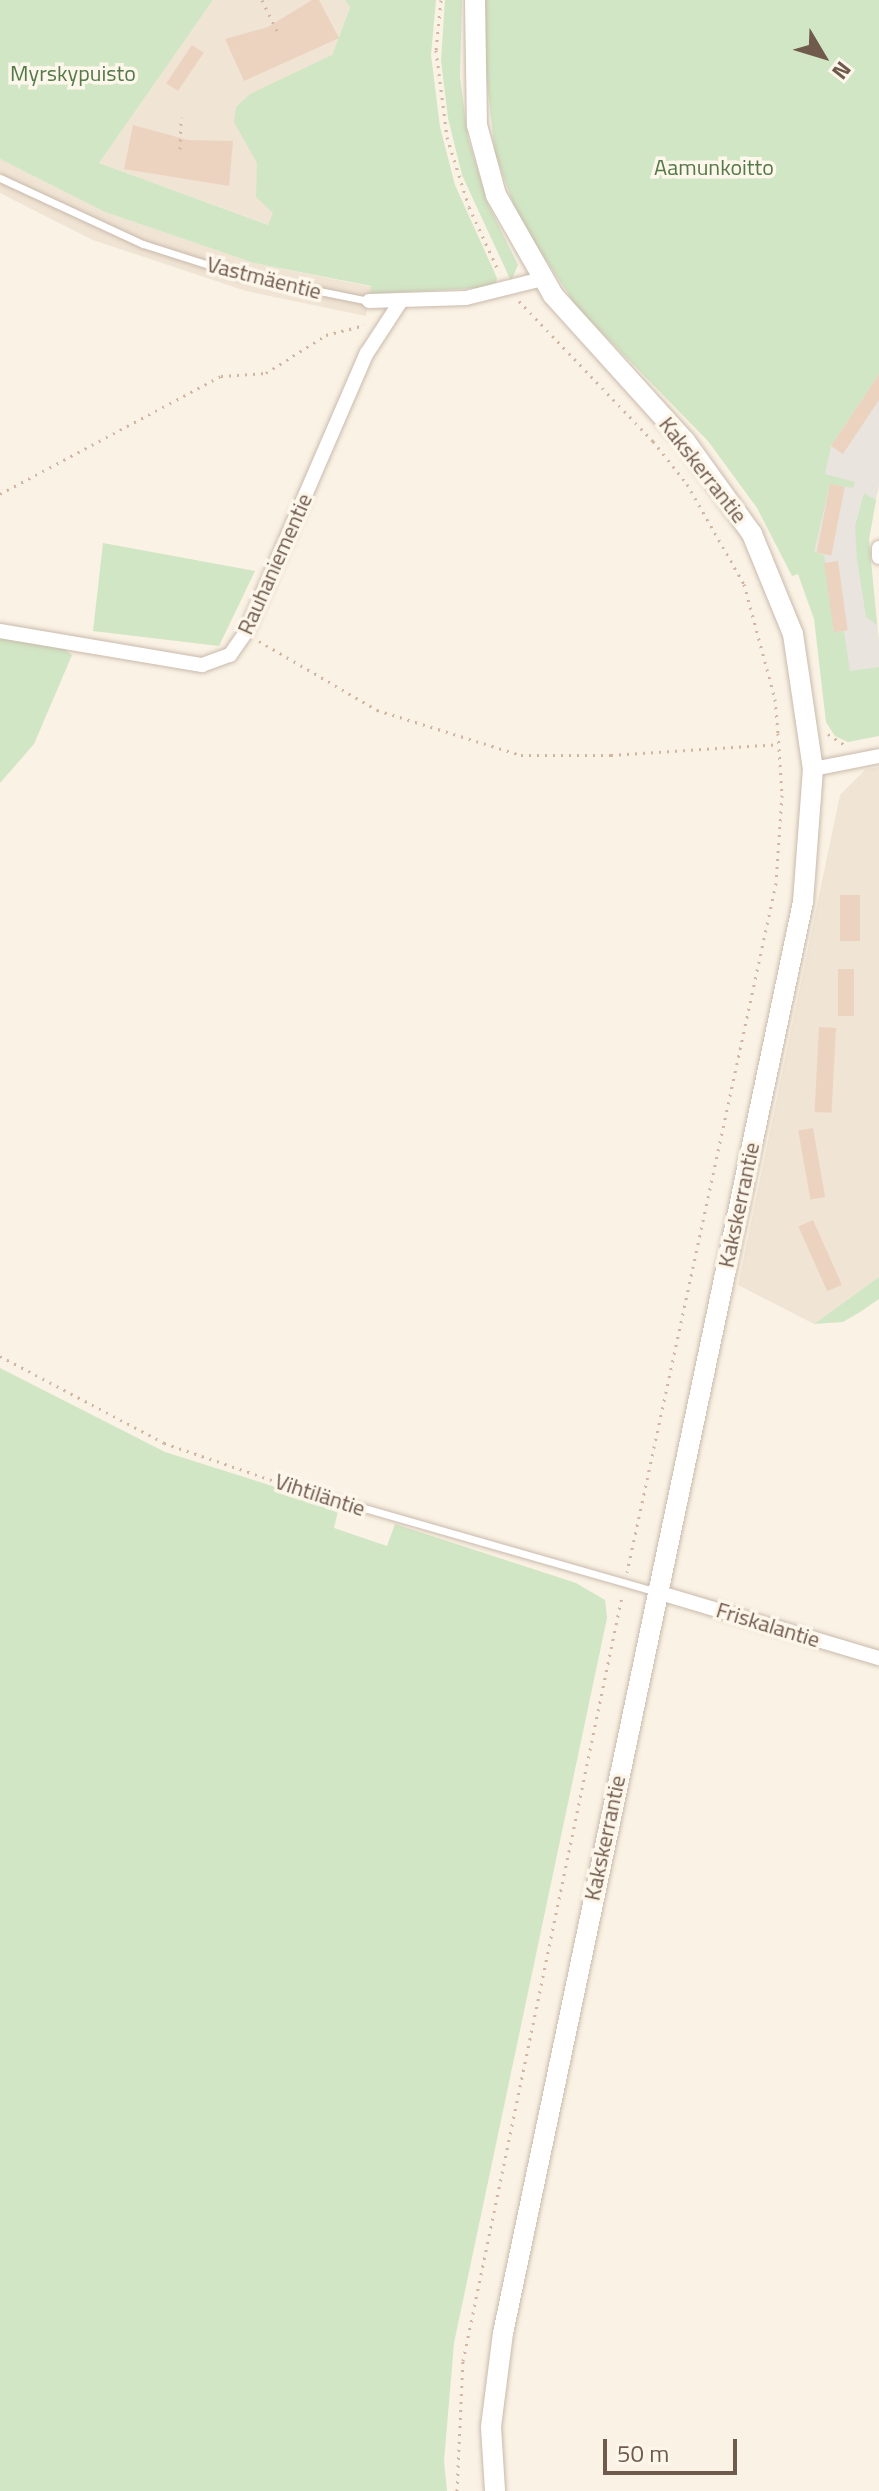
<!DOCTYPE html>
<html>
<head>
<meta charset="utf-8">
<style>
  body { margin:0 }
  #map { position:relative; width:879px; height:2491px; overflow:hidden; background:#faf2e4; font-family:"Titillium Web",sans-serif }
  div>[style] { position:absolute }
  .residential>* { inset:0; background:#f0e4d4 }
  .industrial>* { inset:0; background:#eae4de }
  .green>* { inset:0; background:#d1e6c4 }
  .building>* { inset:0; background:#ecd3bf; transform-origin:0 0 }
  .path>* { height:3px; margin-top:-1.5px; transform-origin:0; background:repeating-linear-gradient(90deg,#d1b6a2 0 2px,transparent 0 8px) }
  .roads { filter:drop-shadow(0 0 2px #c9baac) drop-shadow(0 0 2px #c9baac) }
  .lane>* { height:7px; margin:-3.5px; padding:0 3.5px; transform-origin:3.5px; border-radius:3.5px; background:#fff }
  .street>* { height:14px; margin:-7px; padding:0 7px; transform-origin:7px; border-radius:7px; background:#fff }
  .secondary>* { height:20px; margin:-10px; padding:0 10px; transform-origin:10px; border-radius:10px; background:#fff }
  span { translate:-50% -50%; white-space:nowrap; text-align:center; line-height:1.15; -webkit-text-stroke:7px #fdf6ea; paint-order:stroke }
  .park-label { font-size:22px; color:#557a49 }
  .street-label { font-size:22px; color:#6f5a4c }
  .north { position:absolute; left:783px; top:16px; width:80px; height:80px; -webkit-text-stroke:6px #fdf6ea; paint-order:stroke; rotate:128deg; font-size:22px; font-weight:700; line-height:32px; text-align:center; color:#6f5a4c }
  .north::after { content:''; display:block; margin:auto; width:28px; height:36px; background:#6f5a4c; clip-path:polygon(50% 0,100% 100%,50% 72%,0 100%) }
  .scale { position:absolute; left:603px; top:2439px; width:134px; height:36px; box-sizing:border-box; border:4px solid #6f5a4c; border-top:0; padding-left:10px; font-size:24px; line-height:28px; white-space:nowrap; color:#6f5a4c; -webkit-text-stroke:6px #fdf6ea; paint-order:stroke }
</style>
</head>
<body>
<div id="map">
  <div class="residential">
    <div style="clip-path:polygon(213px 0,345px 0,350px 6px,269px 225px,99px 163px)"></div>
    <div style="clip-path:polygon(0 159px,105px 212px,254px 263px,372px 287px,366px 316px,246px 291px,93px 240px,0 193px)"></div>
    <div style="clip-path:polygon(879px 767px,879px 1277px,814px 1324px,738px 1285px,840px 795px,866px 769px)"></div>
  </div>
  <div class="industrial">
    <div style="clip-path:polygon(879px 347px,879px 486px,868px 534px,879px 641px,879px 733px,812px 600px,778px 500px)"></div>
  </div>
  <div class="green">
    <div style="clip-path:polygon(0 0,213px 0,99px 163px,268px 225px,273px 213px,256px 197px,257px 163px,234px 122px,236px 107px,250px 94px,332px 55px,350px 7px,345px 0,436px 0,431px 55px,440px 127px,455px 185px,497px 278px,495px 287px,370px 294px,371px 286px,254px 263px,105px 212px,0 159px)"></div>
    <div style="clip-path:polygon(445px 0,462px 0,460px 77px,468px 138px,488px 204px,518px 265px,511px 281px,462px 175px,448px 118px,441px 61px)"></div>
    <div style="clip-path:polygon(484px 0,879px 0,879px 374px,831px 446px,825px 474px,855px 482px,853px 488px,830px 484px,814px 552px,824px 555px,835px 632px,844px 631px,850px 671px,879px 667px,879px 736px,848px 742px,835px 736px,826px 722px,814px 619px,798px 574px,792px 576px,757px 508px,708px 441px,576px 306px,518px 217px,495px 153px,483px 48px)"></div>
    <div style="clip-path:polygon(864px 493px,876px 500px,869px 540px,877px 625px,866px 617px,857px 559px,855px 527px)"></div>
    <div style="clip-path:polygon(103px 543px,255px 571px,219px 646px,93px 631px)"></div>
    <div style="clip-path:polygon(0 637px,61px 646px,72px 655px,34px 744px,0 783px)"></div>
    <div style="clip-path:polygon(879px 1277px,879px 1299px,860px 1312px,843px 1322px,814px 1324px)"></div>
    <div style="clip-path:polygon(0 1368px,165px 1452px,339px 1507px,334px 1528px,387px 1546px,395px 1524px,576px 1583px,605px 1600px,607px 1618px,454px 2343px,444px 2461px,447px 2491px,0 2491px)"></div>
  </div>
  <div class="building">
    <div style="clip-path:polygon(312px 0,319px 0,339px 38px,244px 81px,225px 39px,268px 27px)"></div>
    <div style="left:192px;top:45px;width:14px;height:46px;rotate:34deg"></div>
    <div style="clip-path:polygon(133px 125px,188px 140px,233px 141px,229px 186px,124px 169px)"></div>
    <div style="clip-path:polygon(879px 374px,879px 400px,843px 454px,831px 446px)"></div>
    <div style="left:830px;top:484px;width:15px;height:70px;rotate:11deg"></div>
    <div style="left:838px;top:561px;width:70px;height:14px;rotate:82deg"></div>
    <div style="left:840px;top:895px;width:20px;height:46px"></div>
    <div style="left:838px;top:969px;width:16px;height:47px"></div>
    <div style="left:819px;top:1027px;width:17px;height:85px;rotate:3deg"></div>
    <div style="left:813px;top:1128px;width:70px;height:15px;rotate:80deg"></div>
    <div style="left:813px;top:1220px;width:71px;height:16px;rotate:66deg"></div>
  </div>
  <div class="path">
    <div style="left:262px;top:0;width:37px;rotate:64deg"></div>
    <div style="left:441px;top:0;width:50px;rotate:95.7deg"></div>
    <div style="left:436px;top:50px;width:88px;rotate:82.8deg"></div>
    <div style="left:447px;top:137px;width:73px;rotate:72.6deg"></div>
    <div style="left:469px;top:207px;width:72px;rotate:65.2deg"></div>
    <div style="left:180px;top:149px;width:32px;rotate:-88deg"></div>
    <div style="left:519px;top:301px;width:194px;rotate:46.3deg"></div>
    <div style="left:653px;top:441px;width:55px;rotate:51.7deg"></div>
    <div style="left:687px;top:484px;width:115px;rotate:60.3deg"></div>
    <div style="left:744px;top:584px;width:119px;rotate:74.9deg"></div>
    <div style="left:775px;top:699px;width:34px;rotate:85deg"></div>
    <div style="left:778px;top:733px;width:62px;rotate:86.3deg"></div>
    <div style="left:782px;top:795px;width:88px;rotate:93.9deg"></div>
    <div style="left:776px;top:883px;width:705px;rotate:102.2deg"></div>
    <div style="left:0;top:494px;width:251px;rotate:-28.1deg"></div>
    <div style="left:221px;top:376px;width:45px;rotate:-3.8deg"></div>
    <div style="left:266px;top:373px;width:71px;rotate:-32.3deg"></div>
    <div style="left:326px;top:335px;width:40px;rotate:-14.4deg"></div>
    <div style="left:259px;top:641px;width:137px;rotate:30.3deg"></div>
    <div style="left:377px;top:710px;width:151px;rotate:17.4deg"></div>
    <div style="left:521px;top:755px;width:90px"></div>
    <div style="left:611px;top:755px;width:168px;rotate:-3.7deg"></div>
    <div style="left:828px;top:734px;width:20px;rotate:33deg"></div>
    <div style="left:0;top:1356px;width:186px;rotate:27.9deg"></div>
    <div style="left:164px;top:1443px;width:139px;rotate:19deg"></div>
    <div style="left:457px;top:2491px;width:130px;rotate:-87.4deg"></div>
    <div style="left:463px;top:2361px;width:781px;rotate:-78.26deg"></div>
  </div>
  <div class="roads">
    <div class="lane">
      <div style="left:0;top:178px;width:157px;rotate:24.8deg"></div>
      <div style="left:143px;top:244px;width:102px;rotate:17.7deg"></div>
      <div style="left:240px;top:275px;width:132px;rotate:11.4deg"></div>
      <div style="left:305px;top:1491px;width:366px;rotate:16deg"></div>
    </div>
    <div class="street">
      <div style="left:369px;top:301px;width:97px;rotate:-1.8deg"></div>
      <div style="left:466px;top:298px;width:78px;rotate:-14deg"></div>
      <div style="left:879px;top:548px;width:9px;rotate:90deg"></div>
      <div style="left:0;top:631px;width:205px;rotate:9.6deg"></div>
      <div style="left:202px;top:665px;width:30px;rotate:-20deg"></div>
      <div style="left:230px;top:655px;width:28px;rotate:-55deg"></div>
      <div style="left:246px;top:632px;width:304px;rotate:-66.6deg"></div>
      <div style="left:367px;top:353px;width:59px;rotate:-56.9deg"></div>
      <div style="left:813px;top:769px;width:67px;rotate:-11.1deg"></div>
      <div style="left:657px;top:1592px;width:232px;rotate:16.6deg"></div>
    </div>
    <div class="secondary">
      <div style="left:475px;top:0;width:125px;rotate:89.1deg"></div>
      <div style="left:477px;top:125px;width:73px;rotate:74.8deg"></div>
      <div style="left:496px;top:195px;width:115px;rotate:60.3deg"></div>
      <div style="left:553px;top:295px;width:197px;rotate:47.9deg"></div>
      <div style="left:685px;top:441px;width:115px;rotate:54.2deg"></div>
      <div style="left:752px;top:534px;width:108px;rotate:67.7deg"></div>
      <div style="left:793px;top:634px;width:136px;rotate:81.6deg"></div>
      <div style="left:813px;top:769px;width:133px;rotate:94.3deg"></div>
      <div style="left:803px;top:902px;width:1462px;rotate:101.84deg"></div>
      <div style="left:503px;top:2333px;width:95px;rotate:97.3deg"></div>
      <div style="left:491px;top:2427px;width:64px;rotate:86.4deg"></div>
    </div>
  </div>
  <div class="park-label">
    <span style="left:73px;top:74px">Myrskypuisto</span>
    <span style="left:714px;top:168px">Aamunkoitto</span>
  </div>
  <div class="street-label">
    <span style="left:264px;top:278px;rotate:14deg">Vastmäentie</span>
    <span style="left:703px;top:470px;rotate:52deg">Kakskerrantie</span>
    <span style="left:275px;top:564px;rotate:-66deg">Rauhaniementie</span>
    <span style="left:739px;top:1205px;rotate:-78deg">Kakskerrantie</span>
    <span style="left:320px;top:1495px;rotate:18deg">Vihtiläntie</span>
    <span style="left:768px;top:1625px;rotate:17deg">Friskalantie</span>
    <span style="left:605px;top:1838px;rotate:-78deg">Kakskerrantie</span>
  </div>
  <div class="north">N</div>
  <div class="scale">50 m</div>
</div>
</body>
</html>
